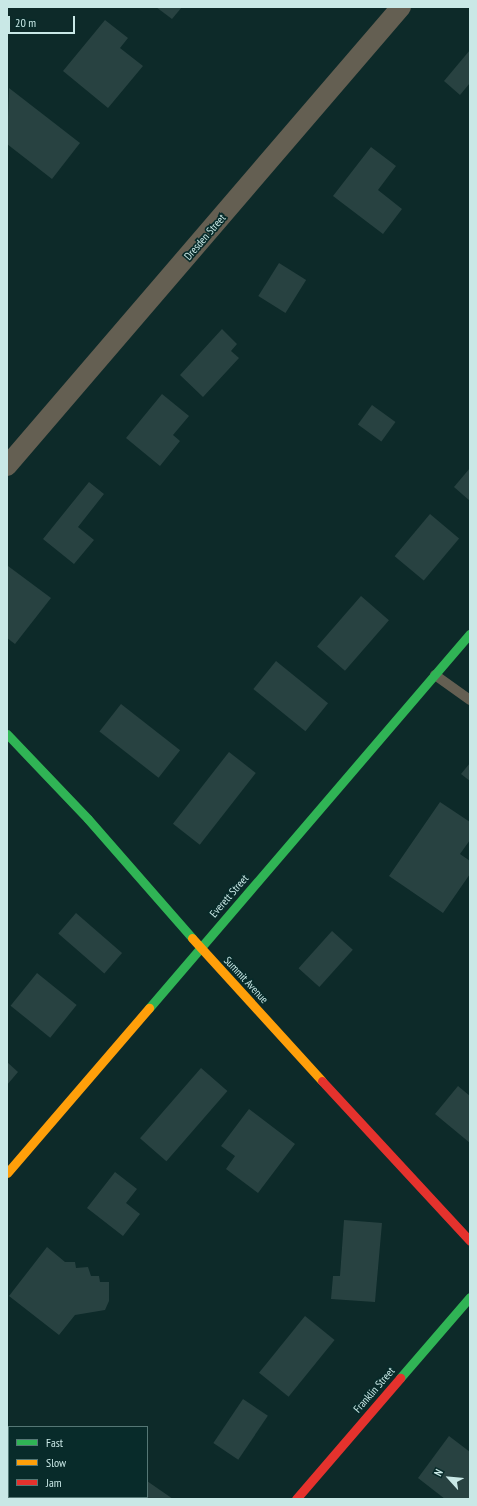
<!DOCTYPE html>
<html>
<head>
<meta charset="utf-8">
<style>
  body { margin:0 }
  #map { position:relative; width:477px; height:1506px; overflow:hidden; background:#0d2a29; font-family:"PT Sans Narrow",sans-serif }
  div>[style] { position:absolute }
  .building>* { inset:0; background:#284241; transform-origin:0 0 }
  .lane>* { height:10px; margin:-5px; padding:0 5px; transform-origin:5px; border-radius:5px; background:#645f52 }
  .street>* { height:20px; margin:-10px; padding:0 10px; transform-origin:10px; border-radius:10px; background:#645f52 }
  .fast>* { height:9px; margin:-4.5px; padding:0 4.5px; transform-origin:4.5px; border-radius:4.5px; background:#30b455 }
  .slow>* { height:9px; margin:-4.5px; padding:0 4.5px; transform-origin:4.5px; border-radius:4.5px; background:#ff9f0a }
  .jam>* { height:9px; margin:-4.5px; padding:0 4.5px; transform-origin:4.5px; border-radius:4.5px; background:#e5322d }
  span { translate:-50% -50%; white-space:nowrap; text-align:center; line-height:1.15; -webkit-text-stroke:3.5px #082b2a; paint-order:stroke }
  .street-label { font-size:11px; color:#c9e8e6 }
  .frame { position:absolute; inset:0; border:8px solid #c9e8e6; pointer-events:none }
  .legend { position:absolute; left:8px; top:1426px; width:140px; height:72px; box-sizing:border-box; background:#082b2a; border:1px solid #557775; margin:0; padding:5px 7px; list-style:none; font-size:12px; color:#c9e8e6 }
  .legend li { display:flex; align-items:center; gap:8px; height:20px }
  .legend b { width:20px; border:1px solid #557775 }
  .north { position:absolute; left:429px; top:1458px; width:40px; height:40px; -webkit-text-stroke:3px #082b2a; paint-order:stroke; rotate:297deg; font-size:11px; font-weight:700; line-height:16px; text-align:center; color:#c9e8e6 }
  .north::after { content:''; display:block; margin:auto; width:14px; height:18px; background:#c9e8e6; clip-path:polygon(50% 0,100% 100%,50% 72%,0 100%) }
  .scale { position:absolute; left:8px; top:16px; width:67px; height:18px; box-sizing:border-box; border:2px solid #c9e8e6; border-top:0; padding-left:5px; font-size:12px; line-height:14px; white-space:nowrap; color:#c9e8e6; -webkit-text-stroke:3px #082b2a; paint-order:stroke }
</style>
</head>
<body>
<div id="map">
  <div class="building">
    <div style="clip-path:polygon(156px 7px,182px 7px,172px 19px)"></div>
    <div style="clip-path:polygon(105px 20px,128px 38px,120px 48px,143px 66px,108px 108px,63px 71px)"></div>
    <div style="clip-path:polygon(470px 50px,470px 83px,460px 95px,444px 81px)"></div>
    <div style="clip-path:polygon(9px 88px,80px 143px,52px 179px,7px 144px)"></div>
    <div style="clip-path:polygon(371px 147px,396px 166px,378px 190px,402px 209px,383px 234px,333px 196px)"></div>
    <div style="left:279px;top:263px;width:32px;height:39px;rotate:32deg"></div>
    <div style="clip-path:polygon(222px 329px,237px 344px,231px 351px,239px 358px,203px 397px,180px 375px)"></div>
    <div style="clip-path:polygon(162px 394px,189px 416px,173px 435px,180px 441px,160px 466px,126px 438px)"></div>
    <div style="left:372px;top:405px;width:29px;height:24px;rotate:36deg"></div>
    <div style="clip-path:polygon(470px 468px,470px 501px,454px 487px)"></div>
    <div style="clip-path:polygon(89px 482px,104px 494px,78px 527px,94px 540px,74px 564px,43px 539px)"></div>
    <div style="left:430px;top:514px;width:38px;height:55px;rotate:40deg"></div>
    <div style="clip-path:polygon(8px 566px,51px 598px,15px 644px,7px 638px)"></div>
    <div style="left:361px;top:596px;width:37px;height:67px;rotate:41deg"></div>
    <div style="left:276px;top:661px;width:67px;height:36px;rotate:39deg"></div>
    <div style="left:121px;top:704px;width:75px;height:35px;rotate:38deg"></div>
    <div style="left:229px;top:752px;width:34px;height:91px;rotate:38deg"></div>
    <div style="clip-path:polygon(470px 763px,470px 781px,461px 774px)"></div>
    <div style="clip-path:polygon(440px 802px,470px 822px,470px 840px,460px 854px,470px 861px,470px 874px,443px 913px,389px 876px)"></div>
    <div style="left:76px;top:913px;width:61px;height:27px;rotate:41deg"></div>
    <div style="left:332px;top:931px;width:28px;height:50px;rotate:42deg"></div>
    <div style="left:37px;top:973px;width:51px;height:42px;rotate:39deg"></div>
    <div style="clip-path:polygon(7px 1062px,18px 1072px,7px 1085px)"></div>
    <div style="left:201px;top:1068px;width:35px;height:93px;rotate:41deg"></div>
    <div style="clip-path:polygon(458px 1086px,470px 1096px,470px 1143px,435px 1114px)"></div>
    <div style="clip-path:polygon(249px 1109px,295px 1144px,258px 1193px,226px 1169px,235px 1156px,221px 1146px)"></div>
    <div style="clip-path:polygon(115px 1172px,137px 1189px,126px 1203px,140px 1214px,123px 1236px,87px 1208px)"></div>
    <div style="clip-path:polygon(344px 1220px,382px 1223px,375px 1302px,331px 1299px,333px 1276px,340px 1276px)"></div>
    <div style="clip-path:polygon(47px 1247px,65px 1262px,75px 1262px,76px 1268px,88px 1267px,91px 1276px,99px 1276px,100px 1282px,109px 1282px,109px 1301px,105px 1310px,75px 1315px,59px 1335px,9px 1296px)"></div>
    <div style="left:305px;top:1316px;width:38px;height:73px;rotate:39deg"></div>
    <div style="left:243px;top:1399px;width:30px;height:53px;rotate:34deg"></div>
    <div style="clip-path:polygon(449px 1436px,470px 1452px,470px 1499px,445px 1499px,418px 1478px)"></div>
    <div style="clip-path:polygon(147px 1481px,173px 1499px,133px 1499px,147px 1497px)"></div>
    <div style="clip-path:polygon(103px 1497px,114px 1497px,117px 1499px,102px 1499px)"></div>
  </div>
  <div class="lane">
    <div style="left:435px;top:675px;width:43px;rotate:35.5deg"></div>
  </div>
  <div class="street">
    <div style="left:7px;top:466px;width:605px;rotate:-49.36deg"></div>
  </div>
  <div class="fast">
    <div style="left:7px;top:734px;width:117px;rotate:46.4deg"></div>
    <div style="left:88px;top:819px;width:158px;rotate:48.8deg"></div>
    <div style="left:149px;top:1008px;width:493px;rotate:-49.4deg"></div>
    <div style="left:400px;top:1378px;width:107px;rotate:-49.2deg"></div>
  </div>
  <div class="slow">
    <div style="left:192px;top:938px;width:193px;rotate:47.7deg"></div>
    <div style="left:7px;top:1173px;width:218px;rotate:-49.3deg"></div>
  </div>
  <div class="jam">
    <div style="left:322px;top:1081px;width:218px;rotate:47.2deg"></div>
    <div style="left:296px;top:1499px;width:160px;rotate:-49.3deg"></div>
  </div>
  <div class="street-label">
    <span style="left:205px;top:237px;rotate:-49deg">Dresden Street</span>
    <span style="left:229px;top:896px;rotate:-49deg">Everett Street</span>
    <span style="left:246px;top:980px;rotate:47deg">Summit Avenue</span>
    <span style="left:374px;top:1390px;rotate:-49deg">Franklin Street</span>
  </div>
  <div class="frame"></div>
  <ul class="legend">
  <li><b style="height:5px;background:#30b455"></b>Fast</li>
  <li><b style="height:5px;background:#ff9f0a"></b>Slow</li>
  <li><b style="height:5px;background:#e5322d"></b>Jam</li>
  </ul>
  <div class="north">N</div>
  <div class="scale">20 m</div>
</div>
</body>
</html>
